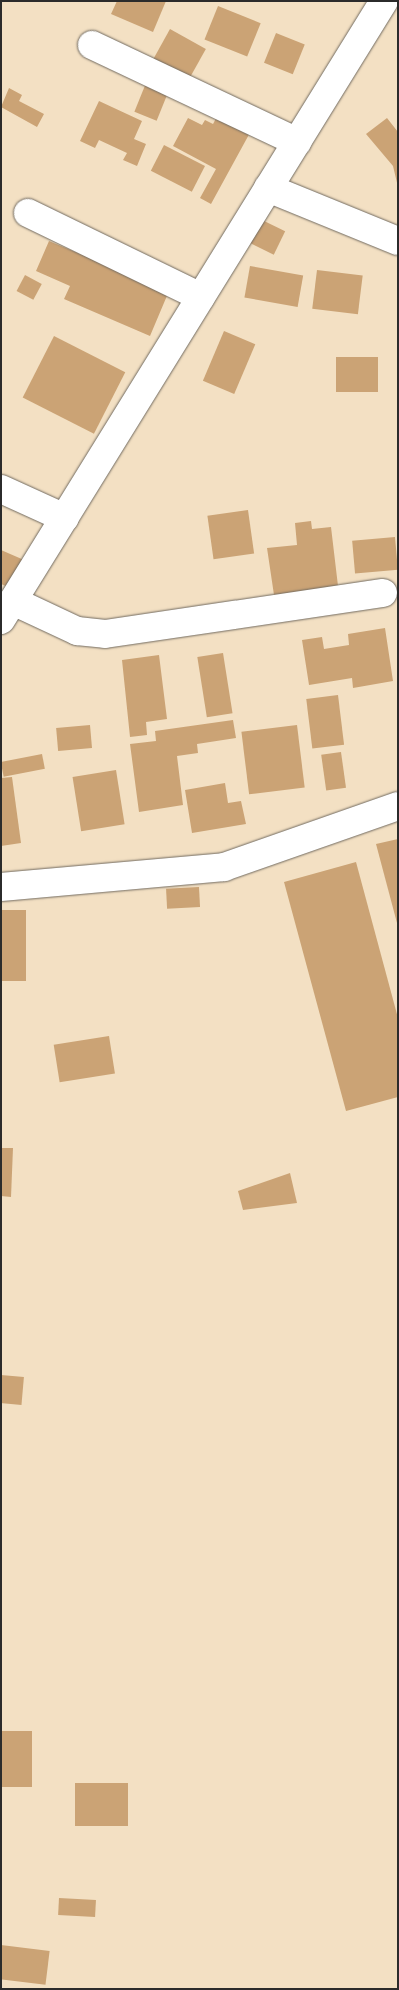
<!DOCTYPE html>
<html>
<head>
<meta charset="utf-8">
<style>
  body { margin:0 }
  #map { position:relative; width:399px; height:1990px; overflow:hidden; background:#f3e0c3; font-family:"Architects Daughter",sans-serif }
  div>[style] { position:absolute }
  .building>* { inset:0; background:#cba375; transform-origin:0 0 }
  .roads { filter:drop-shadow(0 0 1px #716a60) drop-shadow(0 0 1px #716a60) }
  .street>* { height:28px; margin:-14px; padding:0 14px; transform-origin:14px; border-radius:14px; background:#fff }
  .secondary>* { height:28px; margin:-14px; padding:0 14px; transform-origin:14px; border-radius:14px; background:#fff }
  span { translate:-50% -50%; white-space:nowrap; text-align:center; line-height:1.15; -webkit-text-stroke:4px #fbf7ec; paint-order:stroke }
  .frame { position:absolute; inset:0; border:2px solid #2b2b2b; pointer-events:none }
</style>
</head>
<body>
<div id="map">
  <div class="building">
    <div style="clip-path:polygon(117px 1px,166px 1px,153px 32px,111px 14px)"></div>
    <div style="left:218px;top:6px;width:46px;height:36px;rotate:22deg"></div>
    <div style="left:170px;top:29px;width:41px;height:40px;rotate:29deg"></div>
    <div style="left:276px;top:33px;width:31px;height:32px;rotate:22deg"></div>
    <div style="left:146px;top:83px;width:24px;height:31px;rotate:22deg"></div>
    <div style="clip-path:polygon(9px 88px,22px 95px,19px 101px,44px 114px,37px 127px,1px 107px)"></div>
    <div style="clip-path:polygon(99px 101px,142px 121px,134px 139px,146px 144px,137px 166px,123px 160px,127px 153px,99px 140px,95px 148px,80px 141px)"></div>
    <div style="clip-path:polygon(220px 111px,252px 129px,211px 204px,200px 198px,216px 169px,173px 146px,188px 118px,202px 125px,205px 120px,213px 124px)"></div>
    <div style="clip-path:polygon(387px 118px,398px 132px,398px 187px,393px 166px,366px 134px)"></div>
    <div style="left:164px;top:145px;width:46px;height:29px;rotate:27deg"></div>
    <div style="left:260px;top:219px;width:28px;height:26px;rotate:26deg"></div>
    <div style="clip-path:polygon(49px 241px,169px 291px,150px 336px,64px 299px,70px 286px,36px 271px)"></div>
    <div style="left:250px;top:266px;width:54px;height:32px;rotate:10deg"></div>
    <div style="left:317px;top:270px;width:46px;height:39px;rotate:7deg"></div>
    <div style="left:25px;top:275px;width:19px;height:18px;rotate:28deg"></div>
    <div style="left:224px;top:331px;width:34px;height:54px;rotate:23deg"></div>
    <div style="left:54px;top:336px;width:80px;height:69px;rotate:27deg"></div>
    <div style="left:336px;top:357px;width:42px;height:35px"></div>
    <div style="left:248px;top:510px;width:44px;height:41px;rotate:82deg"></div>
    <div style="clip-path:polygon(311px 521px,312px 529px,331px 527px,338px 586px,274px 595px,267px 548px,297px 545px,295px 523px)"></div>
    <div style="left:395px;top:537px;width:33px;height:43px;rotate:85deg"></div>
    <div style="clip-path:polygon(1px 550px,24px 560px,11px 588px,1px 584px)"></div>
    <div style="clip-path:polygon(385px 628px,393px 681px,353px 688px,352px 678px,309px 685px,302px 640px,322px 637px,324px 649px,349px 645px,348px 634px)"></div>
    <div style="left:223px;top:653px;width:61px;height:26px;rotate:81deg"></div>
    <div style="clip-path:polygon(159px 655px,167px 719px,146px 722px,147px 735px,130px 737px,122px 660px)"></div>
    <div style="left:338px;top:695px;width:50px;height:32px;rotate:83deg"></div>
    <div style="clip-path:polygon(233px 720px,236px 738px,197px 744px,198px 753px,177px 756px,183px 805px,139px 812px,130px 744px,156px 741px,155px 731px)"></div>
    <div style="left:90px;top:725px;width:23px;height:34px;rotate:85deg"></div>
    <div style="left:297px;top:725px;width:63px;height:56px;rotate:83deg"></div>
    <div style="left:341px;top:752px;width:36px;height:20px;rotate:82deg"></div>
    <div style="left:42px;top:754px;width:15px;height:42px;rotate:79deg"></div>
    <div style="left:116px;top:770px;width:55px;height:44px;rotate:81deg"></div>
    <div style="clip-path:polygon(12px 777px,21px 843px,1px 846px,1px 778px)"></div>
    <div style="clip-path:polygon(225px 783px,228px 803px,241px 801px,246px 824px,192px 833px,185px 790px)"></div>
    <div style="clip-path:polygon(398px 839px,398px 923px,397px 923px,376px 844px)"></div>
    <div style="clip-path:polygon(356px 862px,398px 1018px,398px 1097px,346px 1111px,284px 882px)"></div>
    <div style="left:199px;top:887px;width:20px;height:33px;rotate:87deg"></div>
    <div style="left:1px;top:910px;width:25px;height:71px"></div>
    <div style="left:109px;top:1036px;width:38px;height:56px;rotate:81deg"></div>
    <div style="clip-path:polygon(1px 1148px,13px 1148px,11px 1197px,1px 1196px)"></div>
    <div style="clip-path:polygon(290px 1173px,297px 1203px,243px 1210px,238px 1191px)"></div>
    <div style="left:1px;top:1375px;width:23px;height:28px;rotate:5deg"></div>
    <div style="left:1px;top:1731px;width:31px;height:56px"></div>
    <div style="left:75px;top:1783px;width:53px;height:43px"></div>
    <div style="left:59px;top:1898px;width:37px;height:17px;rotate:3deg"></div>
    <div style="left:1px;top:1945px;width:49px;height:34px;rotate:7deg"></div>
  </div>
  <div class="roads">
    <div class="street">
      <div style="left:92px;top:45px;width:227px;rotate:25.3deg"></div>
      <div style="left:268px;top:188px;width:140px;rotate:22.2deg"></div>
      <div style="left:28px;top:213px;width:192px;rotate:25.9deg"></div>
      <div style="left:1px;top:489px;width:70px;rotate:24.4deg"></div>
      <div style="left:13px;top:601px;width:71px;rotate:25.1deg"></div>
      <div style="left:77px;top:631px;width:28px;rotate:6deg"></div>
      <div style="left:105px;top:634px;width:281px;rotate:-8.4deg"></div>
      <div style="left:1px;top:887px;width:224px;rotate:-5.1deg"></div>
      <div style="left:224px;top:867px;width:184px;rotate:-19.3deg"></div>
    </div>
    <div class="secondary">
      <div style="left:1px;top:620px;width:728px;rotate:-58.25deg"></div>
    </div>
  </div>
  <div class="frame"></div>
</div>
</body>
</html>
